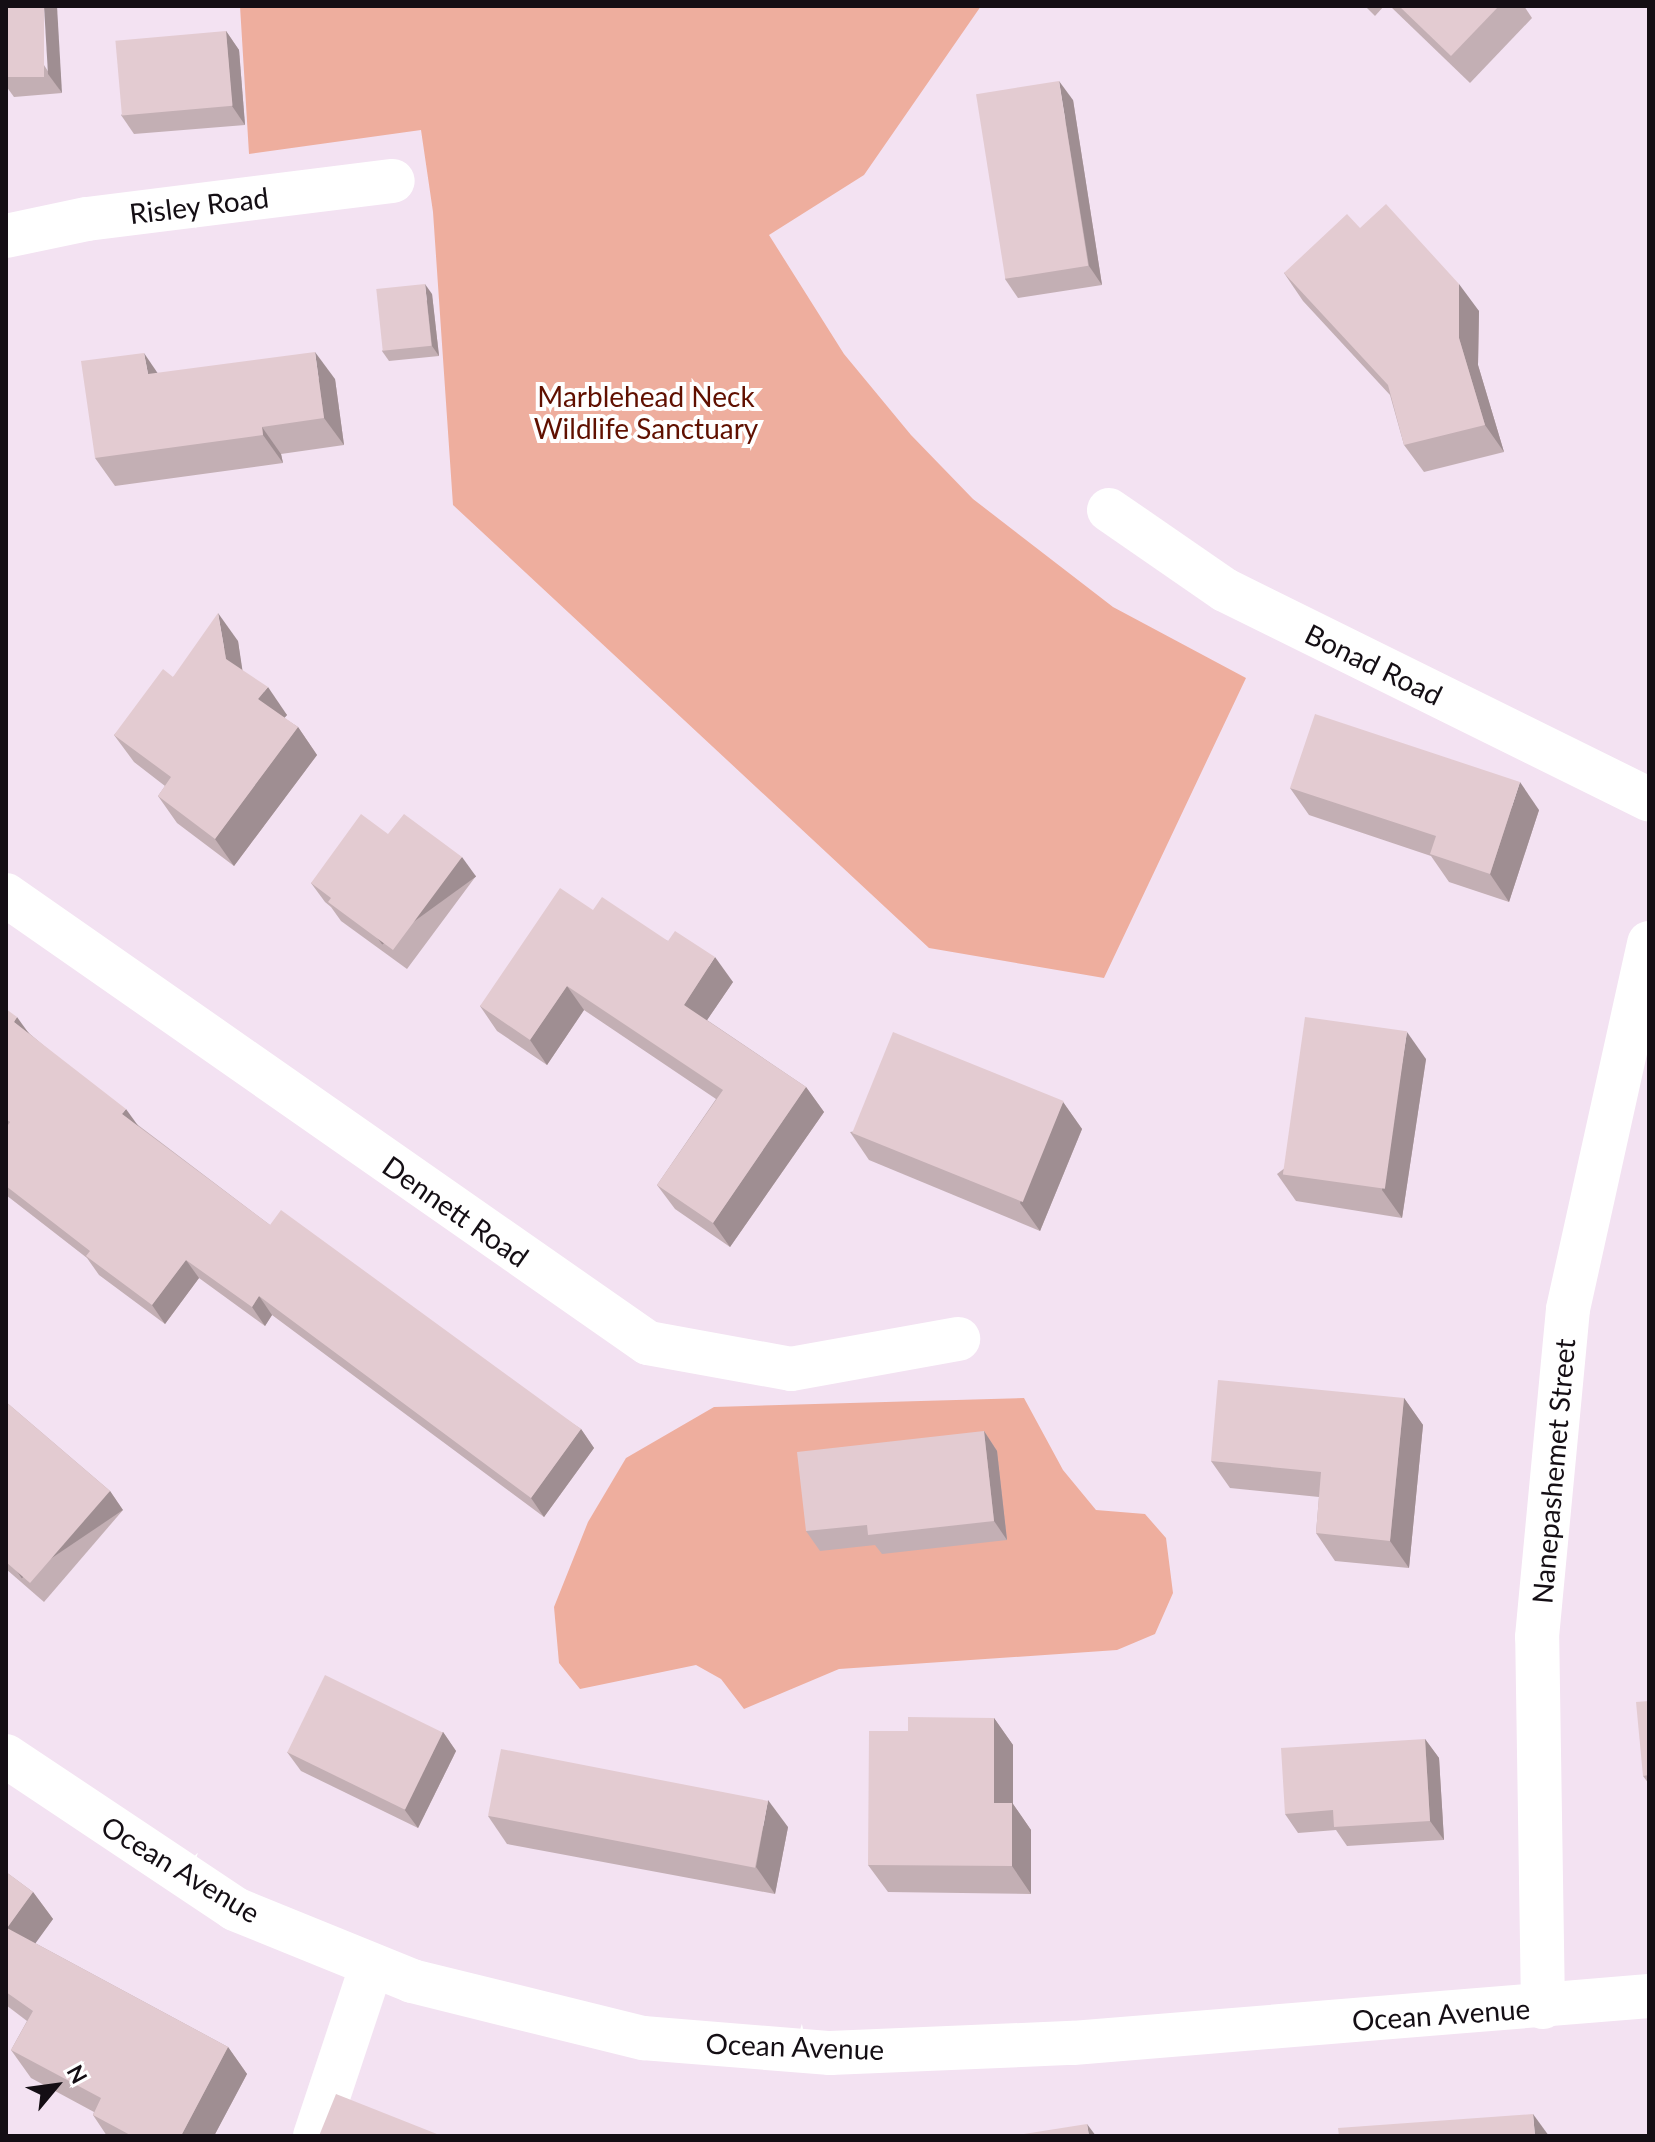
<!DOCTYPE html>
<html>
<head>
<meta charset="utf-8">
<style>
  body { margin:0 }
  #map { position:relative; width:1655px; height:2142px; overflow:hidden; background:#f3e2f2; font-family:Lato,sans-serif }
  div>[style] { position:absolute }
  .green>* { inset:0; background:#eeae9e }
  .minor>* { height:44px; margin:-22px; padding:0 22px; transform-origin:22px; border-radius:22px; background:#fff }
  .major>* { height:44px; margin:-22px; padding:0 22px; transform-origin:22px; border-radius:22px; background:#fff }
  .wall>* { inset:0; background:#c3afb4 }
  .shaded-wall>* { inset:0; background:#9f8e92; transform-origin:0 0 }
  .building>* { inset:0; background:#e3cbd1; transform-origin:0 0 }
  span { translate:-50% -50%; white-space:nowrap; text-align:center; line-height:1.15; -webkit-text-stroke:8px #fff; paint-order:stroke }
  .street-label { font-size:28px; color:#140e14 }
  .park-label { font-size:28px; color:#601000 }
  .frame { position:absolute; inset:0; border:8px solid #140e14; pointer-events:none }
  .north { position:absolute; left:16px; top:2046px; width:80px; height:80px; -webkit-text-stroke:6px #fff; paint-order:stroke; rotate:61deg; font-size:22px; font-weight:700; line-height:32px; text-align:center; color:#140e14 }
  .north::after { content:''; display:block; margin:auto; width:28px; height:36px; background:#140e14; clip-path:polygon(50% 0,100% 100%,50% 72%,0 100%) }
</style>
</head>
<body>
<div id="map">
  <div class="green">
    <div style="clip-path:polygon(240px 6px,981px 6px,864px 175px,769px 235px,844px 354px,911px 435px,973px 499px,1113px 607px,1246px 678px,1104px 978px,929px 948px,453px 505px,433px 212px,421px 130px,249px 154px)"></div>
    <div style="clip-path:polygon(1024px 1398px,1063px 1470px,1096px 1510px,1145px 1514px,1166px 1538px,1173px 1593px,1155px 1634px,1117px 1650px,839px 1669px,744px 1709px,721px 1679px,696px 1665px,580px 1689px,559px 1663px,554px 1607px,588px 1522px,626px 1458px,714px 1407px)"></div>
  </div>
  <div class="minor">
    <div style="left:6px;top:236px;width:83px;rotate:-11.9deg"></div>
    <div style="left:87px;top:219px;width:308px;rotate:-7.1deg"></div>
    <div style="left:1109px;top:510px;width:141px;rotate:34.6deg"></div>
    <div style="left:1225px;top:590px;width:473px;rotate:26.3deg"></div>
    <div style="left:6px;top:895px;width:783px;rotate:34.91deg"></div>
    <div style="left:648px;top:1343px;width:145px;rotate:10.3deg"></div>
    <div style="left:791px;top:1369px;width:170px;rotate:-10.2deg"></div>
    <div style="left:1543px;top:2007px;width:370px;rotate:-90.9deg"></div>
    <div style="left:1537px;top:1637px;width:329px;rotate:-84.6deg"></div>
    <div style="left:1568px;top:1309px;width:375px;rotate:-77.5deg"></div>
    <div style="left:315px;top:2136px;width:180px;rotate:-71.6deg"></div>
  </div>
  <div class="major">
    <div style="left:6px;top:1756px;width:275px;rotate:33.7deg"></div>
    <div style="left:235px;top:1909px;width:191px;rotate:22.1deg"></div>
    <div style="left:412px;top:1981px;width:238px;rotate:13.9deg"></div>
    <div style="left:643px;top:2038px;width:188px;rotate:4.6deg"></div>
    <div style="left:830px;top:2053px;width:243px;rotate:-2.4deg"></div>
    <div style="left:1073px;top:2043px;width:578px;rotate:-4.66deg"></div>
  </div>
  <div class="wall">
    <div style="clip-path:polygon(6px 6px,62px 93px,14px 97px,6px 86px)"></div>
    <div style="clip-path:polygon(1365px 6px,1384px 6px,1375px 16px)"></div>
    <div style="clip-path:polygon(1390px 6px,1524px 6px,1532px 18px,1470px 83px)"></div>
    <div style="clip-path:polygon(226px 31px,239px 50px,245px 125px,134px 134px,121px 115px)"></div>
    <div style="clip-path:polygon(1073px 100px,1102px 285px,1018px 298px,1005px 279px)"></div>
    <div style="clip-path:polygon(1360px 228px,1479px 311px,1478px 365px,1504px 452px,1424px 472px,1404px 445px,1390px 395px,1303px 301px,1284px 273px)"></div>
    <div style="clip-path:polygon(432px 294px,439px 356px,389px 361px,382px 351px)"></div>
    <div style="clip-path:polygon(158px 373px,335px 379px,344px 445px,281px 454px,283px 463px,115px 486px,95px 458px)"></div>
    <div style="clip-path:polygon(238px 641px,242px 670px,287px 715px,284px 718px,298px 727px,317px 755px,234px 866px,177px 823px,158px 796px,165px 786px,134px 762px,114px 735px,173px 677px)"></div>
    <div style="clip-path:polygon(1290px 788px,1539px 810px,1509px 902px,1449px 882px,1431px 856px,1309px 815px)"></div>
    <div style="clip-path:polygon(388px 834px,476px 876px,407px 969px,341px 921px,331px 907px,325px 902px,311px 883px)"></div>
    <div style="clip-path:polygon(593px 910px,668px 941px,733px 982px,707px 1020px,806px 1087px,824px 1112px,730px 1247px,675px 1209px,657px 1185px,716px 1099px,584px 1010px,547px 1065px,497px 1031px,480px 1006px)"></div>
    <div style="clip-path:polygon(6px 1009px,30px 1034px,138px 1125px,270px 1225px,581px 1429px,594px 1448px,544px 1517px,272px 1315px,265px 1326px,199px 1278px,165px 1324px,99px 1275px,87px 1258px,6px 1195px)"></div>
    <div style="clip-path:polygon(1426px 1059px,1402px 1218px,1296px 1201px,1277px 1174px)"></div>
    <div style="clip-path:polygon(1063px 1102px,1082px 1129px,1040px 1231px,869px 1160px,850px 1132px)"></div>
    <div style="clip-path:polygon(1404px 1398px,1423px 1425px,1409px 1568px,1335px 1561px,1316px 1533px,1319px 1497px,1230px 1488px,1211px 1461px)"></div>
    <div style="clip-path:polygon(6px 1402px,110px 1491px,123px 1510px,44px 1602px,6px 1569px)"></div>
    <div style="clip-path:polygon(984px 1431px,997px 1451px,1007px 1540px,882px 1554px,875px 1545px,820px 1551px,806px 1531px)"></div>
    <div style="clip-path:polygon(1649px 1701px,1649px 1784px,1643px 1776px)"></div>
    <div style="clip-path:polygon(994px 1718px,1013px 1745px,1013px 1804px,1031px 1830px,1031px 1894px,888px 1892px,868px 1865px,908px 1731px)"></div>
    <div style="clip-path:polygon(443px 1732px,456px 1751px,418px 1828px,301px 1771px,287px 1752px)"></div>
    <div style="clip-path:polygon(1425px 1739px,1439px 1758px,1444px 1840px,1347px 1846px,1336px 1830px,1298px 1833px,1285px 1814px)"></div>
    <div style="clip-path:polygon(488px 1816px,788px 1827px,775px 1894px,507px 1844px)"></div>
    <div style="clip-path:polygon(6px 1872px,33px 1892px,53px 1919px,35px 1943px,228px 2047px,247px 2074px,214px 2136px,107px 2136px,93px 2115px,94px 2112px,31px 2078px,11px 2050px,27px 2021px,6px 2005px)"></div>
  </div>
  <div class="shaded-wall">
    <div style="clip-path:polygon(44px 6px,57px 6px,62px 93px,48px 74px)"></div>
    <div style="clip-path:polygon(226px 31px,239px 50px,245px 125px,232px 106px)"></div>
    <div style="clip-path:polygon(1059px 81px,1073px 100px,1102px 285px,1089px 266px)"></div>
    <div style="clip-path:polygon(425px 284px,432px 294px,439px 356px,432px 346px)"></div>
    <div style="clip-path:polygon(1459px 284px,1479px 311px,1478px 365px,1504px 452px,1485px 425px,1459px 338px)"></div>
    <div style="clip-path:polygon(315px 352px,335px 379px,344px 445px,324px 418px)"></div>
    <div style="clip-path:polygon(144px 353px,163px 381px,148px 374px)"></div>
    <div style="clip-path:polygon(262px 427px,281px 454px,283px 463px,263px 435px)"></div>
    <div style="clip-path:polygon(218px 613px,238px 641px,245px 687px,226px 659px)"></div>
    <div style="clip-path:polygon(268px 687px,287px 715px,277px 726px,258px 699px)"></div>
    <div style="clip-path:polygon(298px 727px,317px 755px,234px 866px,215px 839px)"></div>
    <div style="clip-path:polygon(1520px 782px,1539px 810px,1509px 902px,1490px 874px)"></div>
    <div style="left:462px;top:857px;width:24px;height:116px;rotate:54deg"></div>
    <div style="clip-path:polygon(715px 957px,733px 982px,701px 1029px,684px 1005px)"></div>
    <div style="clip-path:polygon(567px 986px,584px 1010px,547px 1065px,530px 1040px)"></div>
    <div style="clip-path:polygon(17px 1017px,30px 1035px,14px 1022px)"></div>
    <div style="clip-path:polygon(1407px 1032px,1426px 1059px,1402px 1218px,1382px 1190px)"></div>
    <div style="clip-path:polygon(806px 1087px,824px 1112px,730px 1247px,713px 1223px)"></div>
    <div style="clip-path:polygon(1063px 1102px,1082px 1129px,1040px 1231px,1020px 1203px)"></div>
    <div style="clip-path:polygon(126px 1109px,139px 1127px,122px 1114px)"></div>
    <div style="clip-path:polygon(186px 1260px,199px 1278px,165px 1324px,152px 1305px)"></div>
    <div style="clip-path:polygon(259px 1296px,272px 1315px,265px 1326px,252px 1307px)"></div>
    <div style="clip-path:polygon(1404px 1398px,1423px 1425px,1409px 1568px,1390px 1541px)"></div>
    <div style="clip-path:polygon(581px 1429px,594px 1448px,544px 1517px,531px 1498px)"></div>
    <div style="clip-path:polygon(984px 1431px,997px 1451px,1007px 1540px,994px 1521px)"></div>
    <div style="left:110px;top:1491px;width:23px;height:122px;rotate:56deg"></div>
    <div style="clip-path:polygon(994px 1718px,1013px 1745px,1013px 1804px,1031px 1830px,1031px 1894px,1012px 1866px,994px 1803px)"></div>
    <div style="clip-path:polygon(443px 1732px,456px 1751px,418px 1828px,404px 1809px)"></div>
    <div style="clip-path:polygon(1425px 1739px,1439px 1758px,1444px 1840px,1430px 1821px)"></div>
    <div style="clip-path:polygon(768px 1800px,788px 1827px,775px 1894px,756px 1867px)"></div>
    <div style="clip-path:polygon(33px 1892px,53px 1919px,27px 1955px,7px 1928px)"></div>
    <div style="clip-path:polygon(228px 2047px,247px 2074px,214px 2136px,181px 2136px)"></div>
    <div style="clip-path:polygon(1533px 2114px,1549px 2136px,1535px 2136px)"></div>
    <div style="clip-path:polygon(1087px 2124px,1096px 2136px,1089px 2136px)"></div>
  </div>
  <div class="building">
    <div style="left:6px;top:6px;width:38px;height:71px"></div>
    <div style="clip-path:polygon(1399px 6px,1499px 6px,1451px 56px)"></div>
    <div style="left:226px;top:31px;width:75px;height:111px;rotate:85deg"></div>
    <div style="left:1059px;top:81px;width:187px;height:84px;rotate:81deg"></div>
    <div style="clip-path:polygon(1386px 204px,1459px 284px,1459px 338px,1485px 425px,1404px 445px,1388px 385px,1284px 273px,1347px 214px,1360px 228px)"></div>
    <div style="left:425px;top:284px;width:62px;height:49px;rotate:84deg"></div>
    <div style="clip-path:polygon(315px 352px,324px 418px,262px 427px,263px 435px,95px 458px,81px 361px,144px 353px,148px 374px)"></div>
    <div style="clip-path:polygon(218px 613px,226px 659px,268px 687px,258px 699px,298px 727px,215px 839px,158px 796px,171px 777px,114px 735px,163px 669px,173px 677px)"></div>
    <div style="clip-path:polygon(1315px 714px,1520px 782px,1490px 874px,1430px 854px,1436px 836px,1290px 788px)"></div>
    <div style="clip-path:polygon(361px 814px,388px 834px,404px 814px,462px 857px,393px 950px,328px 902px,331px 898px,311px 883px)"></div>
    <div style="clip-path:polygon(560px 888px,593px 910px,602px 897px,668px 941px,675px 931px,715px 957px,684px 1005px,806px 1087px,713px 1223px,657px 1185px,723px 1090px,567px 986px,530px 1040px,480px 1006px)"></div>
    <div style="clip-path:polygon(6px 1009px,17px 1017px,14px 1022px,126px 1109px,122px 1114px,270px 1225px,281px 1210px,581px 1429px,531px 1498px,259px 1296px,252px 1307px,186px 1260px,152px 1305px,86px 1256px,90px 1251px,6px 1186px,6px 1128px,10px 1122px,6px 1119px)"></div>
    <div style="left:1305px;top:1017px;width:103px;height:159px;rotate:8deg"></div>
    <div style="left:893px;top:1032px;width:184px;height:109px;rotate:22deg"></div>
    <div style="clip-path:polygon(1218px 1380px,1404px 1398px,1390px 1541px,1316px 1533px,1321px 1472px,1211px 1461px)"></div>
    <div style="clip-path:polygon(6px 1402px,110px 1491px,30px 1583px,6px 1562px)"></div>
    <div style="clip-path:polygon(984px 1431px,994px 1521px,868px 1535px,867px 1525px,806px 1531px,797px 1452px)"></div>
    <div style="left:325px;top:1675px;width:131px;height:86px;rotate:26deg"></div>
    <div style="clip-path:polygon(1649px 1701px,1649px 1775px,1643px 1776px,1636px 1702px)"></div>
    <div style="clip-path:polygon(908px 1717px,994px 1718px,994px 1803px,1012px 1803px,1012px 1866px,868px 1865px,869px 1731px,908px 1731px)"></div>
    <div style="clip-path:polygon(1425px 1739px,1430px 1821px,1334px 1827px,1333px 1810px,1285px 1814px,1281px 1748px)"></div>
    <div style="left:501px;top:1749px;width:272px;height:68px;rotate:11deg"></div>
    <div style="clip-path:polygon(6px 1872px,33px 1892px,7px 1928px,228px 2047px,181px 2136px,132px 2136px,93px 2115px,101px 2098px,11px 2050px,33px 2011px,6px 1992px)"></div>
    <div style="clip-path:polygon(336px 2094px,442px 2136px,319px 2136px)"></div>
    <div style="clip-path:polygon(1533px 2114px,1535px 2136px,1339px 2136px,1338px 2128px)"></div>
    <div style="clip-path:polygon(1087px 2124px,1089px 2136px,1012px 2136px)"></div>
  </div>
  <div class="street-label">
    <span style="left:199px;top:205px;rotate:-7deg">Risley Road</span>
    <span style="left:1374px;top:664px;rotate:26deg">Bonad Road</span>
    <span style="left:456px;top:1211px;rotate:35deg">Dennett Road</span>
    <span style="left:1553px;top:1471px;rotate:-85deg">Nanepashemet Street</span>
    <span style="left:181px;top:1869px;rotate:31deg">Ocean Avenue</span>
    <span style="left:1441px;top:2014px;rotate:-4deg">Ocean Avenue</span>
    <span style="left:795px;top:2046px;rotate:2deg">Ocean Avenue</span>
  </div>
  <div class="park-label">
    <span style="left:646px;top:412px">Marblehead Neck<br>Wildlife Sanctuary</span>
  </div>
  <div class="frame"></div>
  <div class="north">N</div>
</div>
</body>
</html>
